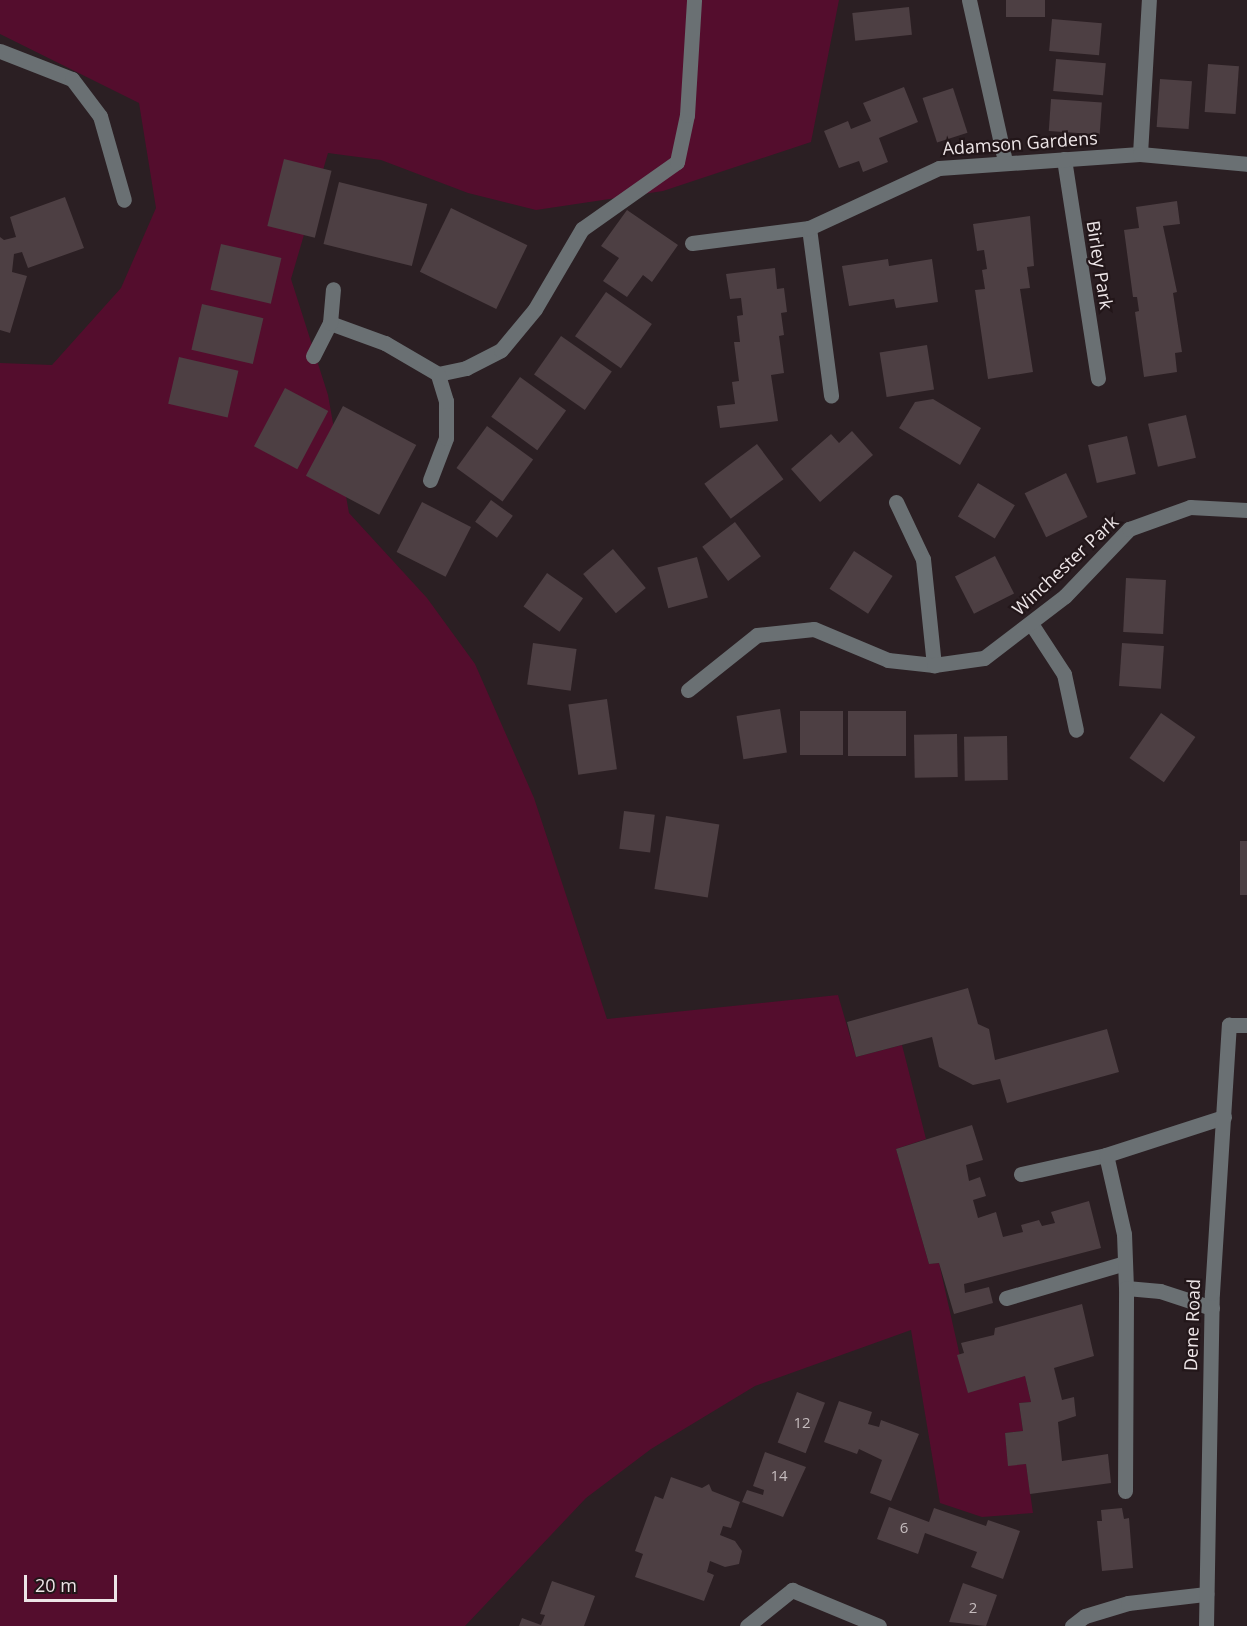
<!DOCTYPE html>
<html>
<head>
<meta charset="utf-8">
<style>
  body { margin:0 }
  #map { position:relative; width:1247px; height:1626px; overflow:hidden; background:#2b1f23; font-family:"Open Sans",sans-serif }
  div>[style] { position:absolute }
  .green>* { inset:0; background:#540d2d }
  .building>* { inset:0; background:#4d3f43; transform-origin:0 0 }
  .minor>* { height:15px; margin:-7.5px; padding:0 7.5px; transform-origin:7.5px; border-radius:7.5px; background:#6a7073 }
  span { translate:-50% -50%; white-space:nowrap; text-align:center; line-height:1.15; -webkit-text-stroke:4.5px #221619; paint-order:stroke }
  .number-label { font-size:15px; color:#c5bcbe }
  .number-label span { -webkit-text-stroke-width:0 }
  .street-label { font-size:18px; color:#ede5e7 }
  .scale { position:absolute; left:24px; top:1575px; width:93px; height:27px; box-sizing:border-box; border:3px solid #ede5e7; border-top:0; padding-left:8px; font-size:18px; line-height:21px; white-space:nowrap; color:#ede5e7; -webkit-text-stroke:4px #221619; paint-order:stroke }
</style>
</head>
<body>
<div id="map">
  <div class="green">
    <div style="clip-path:polygon(0 0,839px 0,811px 142px,663px 191px,536px 210px,468px 193px,381px 160px,328px 153px,291px 279px,328px 395px,349px 513px,427px 598px,475px 664px,534px 798px,607px 1019px,838px 995px,856px 1057px,902px 1045px,926px 1139px,896px 1149px,929px 1264px,939px 1263px,968px 1392px,1025px 1376px,1031px 1402px,1019px 1403px,1023px 1431px,1005px 1433px,1009px 1465px,1026px 1464px,1033px 1513px,982px 1517px,940px 1503px,911px 1330px,755px 1386px,651px 1449px,586px 1498px,465px 1626px,0 1626px,0 363px,52px 365px,121px 288px,156px 208px,139px 103px,0 34px)"></div>
  </div>
  <div class="building">
    <div style="left:1006px;top:0;width:39px;height:17px"></div>
    <div style="left:909px;top:7px;width:28px;height:57px;rotate:84deg"></div>
    <div style="left:1052px;top:19px;width:50px;height:32px;rotate:5deg"></div>
    <div style="left:1056px;top:59px;width:50px;height:32px;rotate:5deg"></div>
    <div style="left:1208px;top:64px;width:31px;height:48px;rotate:4deg"></div>
    <div style="left:1160px;top:79px;width:32px;height:48px;rotate:4deg"></div>
    <div style="clip-path:polygon(904px 87px,918px 122px,879px 138px,888px 162px,863px 172px,859px 161px,839px 168px,824px 131px,848px 121px,851px 129px,871px 121px,863px 103px)"></div>
    <div style="left:953px;top:88px;width:47px;height:32px;rotate:72deg"></div>
    <div style="left:1051px;top:99px;width:51px;height:32px;rotate:4deg"></div>
    <div style="left:284px;top:159px;width:49px;height:69px;rotate:14deg"></div>
    <div style="left:339px;top:182px;width:91px;height:64px;rotate:14deg"></div>
    <div style="clip-path:polygon(65px 197px,84px 248px,28px 268px,22px 252px,14px 254px,12px 272px,27px 276px,10px 333px,0 330px,0 237px,4px 240px,16px 237px,10px 217px)"></div>
    <div style="clip-path:polygon(1177px 201px,1180px 224px,1163px 226px,1177px 292px,1173px 293px,1182px 352px,1175px 353px,1177px 372px,1144px 377px,1135px 312px,1139px 311px,1137px 297px,1133px 297px,1124px 230px,1139px 228px,1136px 207px)"></div>
    <div style="left:451px;top:208px;width:85px;height:71px;rotate:26deg"></div>
    <div style="clip-path:polygon(627px 210px,678px 245px,652px 282px,643px 275px,627px 297px,603px 281px,619px 258px,601px 246px)"></div>
    <div style="clip-path:polygon(1030px 216px,1034px 266px,1027px 267px,1030px 288px,1020px 289px,1033px 372px,988px 379px,975px 290px,985px 289px,982px 270px,987px 269px,984px 250px,977px 251px,973px 224px)"></div>
    <div style="left:221px;top:244px;width:62px;height:47px;rotate:13deg"></div>
    <div style="clip-path:polygon(888px 259px,889px 266px,932px 259px,938px 302px,896px 308px,894px 299px,849px 306px,842px 266px)"></div>
    <div style="clip-path:polygon(775px 268px,777px 289px,784px 288px,787px 312px,781px 313px,784px 335px,779px 336px,784px 373px,771px 375px,778px 421px,720px 428px,717px 406px,735px 404px,732px 382px,739px 381px,734px 342px,740px 342px,737px 316px,743px 315px,741px 298px,730px 299px,726px 274px)"></div>
    <div style="left:606px;top:292px;width:56px;height:54px;rotate:35deg"></div>
    <div style="left:202px;top:304px;width:63px;height:47px;rotate:13deg"></div>
    <div style="left:561px;top:336px;width:62px;height:47px;rotate:35deg"></div>
    <div style="left:927px;top:345px;width:45px;height:48px;rotate:81deg"></div>
    <div style="left:179px;top:357px;width:61px;height:48px;rotate:13deg"></div>
    <div style="left:520px;top:377px;width:57px;height:49px;rotate:36deg"></div>
    <div style="left:285px;top:388px;width:49px;height:66px;rotate:28deg"></div>
    <div style="clip-path:polygon(933px 399px,981px 428px,960px 465px,899px 428px,915px 402px)"></div>
    <div style="left:343px;top:406px;width:83px;height:79px;rotate:28deg"></div>
    <div style="left:1186px;top:415px;width:44px;height:39px;rotate:77deg"></div>
    <div style="left:487px;top:426px;width:57px;height:52px;rotate:36deg"></div>
    <div style="clip-path:polygon(852px 431px,873px 455px,820px 502px,791px 469px,831px 434px,839px 443px)"></div>
    <div style="left:1127px;top:436px;width:39px;height:40px;rotate:77deg"></div>
    <div style="left:757px;top:444px;width:44px;height:66px;rotate:53deg"></div>
    <div style="left:1066px;top:473px;width:49px;height:46px;rotate:64deg"></div>
    <div style="left:978px;top:483px;width:43px;height:39px;rotate:31deg"></div>
    <div style="left:491px;top:500px;width:27px;height:27px;rotate:36deg"></div>
    <div style="left:422px;top:502px;width:55px;height:56px;rotate:27deg"></div>
    <div style="left:735px;top:522px;width:43px;height:41px;rotate:53deg"></div>
    <div style="left:613px;top:549px;width:51px;height:39px;rotate:50deg"></div>
    <div style="left:854px;top:551px;width:46px;height:45px;rotate:33deg"></div>
    <div style="left:995px;top:556px;width:42px;height:45px;rotate:63deg"></div>
    <div style="left:697px;top:557px;width:42px;height:41px;rotate:75deg"></div>
    <div style="left:547px;top:573px;width:44px;height:41px;rotate:35deg"></div>
    <div style="left:1126px;top:578px;width:40px;height:54px;rotate:3deg"></div>
    <div style="left:533px;top:643px;width:44px;height:42px;rotate:8deg"></div>
    <div style="left:1122px;top:643px;width:42px;height:43px;rotate:4deg"></div>
    <div style="left:607px;top:699px;width:71px;height:39px;rotate:82deg"></div>
    <div style="left:780px;top:709px;width:44px;height:44px;rotate:81deg"></div>
    <div style="left:800px;top:711px;width:43px;height:44px"></div>
    <div style="left:906px;top:711px;width:45px;height:58px;rotate:90deg"></div>
    <div style="left:1161px;top:713px;width:42px;height:55px;rotate:35deg"></div>
    <div style="left:957px;top:734px;width:43px;height:43px;rotate:89deg"></div>
    <div style="left:1007px;top:736px;width:44px;height:43px;rotate:89deg"></div>
    <div style="left:624px;top:811px;width:31px;height:38px;rotate:7deg"></div>
    <div style="left:666px;top:816px;width:54px;height:74px;rotate:9deg"></div>
    <div style="left:1240px;top:841px;width:7px;height:54px"></div>
    <div style="clip-path:polygon(968px 988px,978px 1024px,989px 1029px,995px 1060px,1107px 1029px,1119px 1072px,1007px 1103px,1000px 1079px,973px 1085px,939px 1067px,932px 1037px,856px 1057px,847px 1022px)"></div>
    <div style="clip-path:polygon(972px 1125px,983px 1160px,966px 1165px,969px 1181px,980px 1177px,986px 1196px,973px 1200px,978px 1218px,996px 1212px,1003px 1237px,1023px 1232px,1021px 1225px,1039px 1220px,1042px 1226px,1055px 1223px,1051px 1212px,1089px 1201px,1101px 1248px,964px 1284px,965px 1293px,989px 1287px,993px 1303px,954px 1314px,939px 1263px,929px 1264px,896px 1149px)"></div>
    <div style="clip-path:polygon(1082px 1304px,1094px 1356px,1054px 1368px,1062px 1400px,1074px 1397px,1076px 1416px,1058px 1422px,1062px 1461px,1108px 1454px,1111px 1483px,1030px 1494px,1026px 1464px,1008px 1466px,1005px 1433px,1023px 1431px,1019px 1403px,1031px 1402px,1025px 1376px,968px 1393px,957px 1355px,964px 1353px,961px 1343px,994px 1335px,995px 1328px)"></div>
    <div style="left:797px;top:1392px;width:30px;height:54px;rotate:21deg"></div>
    <div style="clip-path:polygon(839px 1401px,872px 1412px,868px 1424px,879px 1427px,881px 1420px,919px 1434px,891px 1501px,870px 1493px,882px 1460px,859px 1449px,857px 1454px,824px 1442px)"></div>
    <div style="clip-path:polygon(765px 1452px,806px 1467px,783px 1517px,742px 1502px,747px 1490px,763px 1495px,764px 1490px,753px 1486px)"></div>
    <div style="clip-path:polygon(671px 1477px,702px 1488px,709px 1484px,712px 1491px,740px 1502px,731px 1528px,723px 1526px,720px 1535px,735px 1541px,742px 1551px,739px 1564px,725px 1567px,710px 1561px,707px 1572px,714px 1575px,704px 1601px,635px 1577px,643px 1554px,635px 1551px,655px 1496px,663px 1499px)"></div>
    <div style="clip-path:polygon(889px 1507px,929px 1522px,934px 1508px,986px 1526px,988px 1520px,1020px 1531px,1003px 1579px,971px 1567px,977px 1552px,925px 1533px,918px 1554px,877px 1539px)"></div>
    <div style="clip-path:polygon(1122px 1508px,1124px 1519px,1129px 1518px,1133px 1568px,1102px 1571px,1097px 1521px,1102px 1521px,1101px 1510px)"></div>
    <div style="clip-path:polygon(552px 1581px,595px 1596px,584px 1626px,519px 1626px,522px 1618px,541px 1625px,545px 1615px,540px 1614px)"></div>
    <div style="clip-path:polygon(963px 1583px,997px 1595px,986px 1626px,949px 1622px)"></div>
  </div>
  <div class="minor">
    <div style="left:969px;top:0;width:165px;rotate:77.4deg"></div>
    <div style="left:0;top:51px;width:77px;rotate:21.3deg"></div>
    <div style="left:72px;top:79px;width:46px;rotate:52.9deg"></div>
    <div style="left:100px;top:116px;width:87px;rotate:74.1deg"></div>
    <div style="left:1140px;top:154px;width:154px;rotate:-86.7deg"></div>
    <div style="left:1064px;top:159px;width:222px;rotate:81.2deg"></div>
    <div style="left:809px;top:228px;width:169px;rotate:82.5deg"></div>
    <div style="left:692px;top:243px;width:118px;rotate:-7.3deg"></div>
    <div style="left:809px;top:228px;width:143px;rotate:-24.8deg"></div>
    <div style="left:939px;top:168px;width:201px;rotate:-4deg"></div>
    <div style="left:1140px;top:154px;width:107px;rotate:5.3deg"></div>
    <div style="left:330px;top:323px;width:59px;rotate:20deg"></div>
    <div style="left:385px;top:343px;width:61px;rotate:30.3deg"></div>
    <div style="left:438px;top:374px;width:29px;rotate:-12deg"></div>
    <div style="left:466px;top:368px;width:39px;rotate:-27deg"></div>
    <div style="left:501px;top:350px;width:53px;rotate:-50.3deg"></div>
    <div style="left:535px;top:309px;width:93px;rotate:-59.6deg"></div>
    <div style="left:582px;top:229px;width:116px;rotate:-35.2deg"></div>
    <div style="left:677px;top:162px;width:48px;rotate:-78deg"></div>
    <div style="left:687px;top:115px;width:115px;rotate:-86.5deg"></div>
    <div style="left:313px;top:356px;width:37px;rotate:-63deg"></div>
    <div style="left:330px;top:323px;width:34px;rotate:-85deg"></div>
    <div style="left:430px;top:480px;width:45px;rotate:-69.1deg"></div>
    <div style="left:446px;top:438px;width:37px;rotate:-90deg"></div>
    <div style="left:446px;top:401px;width:28px;rotate:-107deg"></div>
    <div style="left:896px;top:502px;width:63px;rotate:64.7deg"></div>
    <div style="left:923px;top:559px;width:107px;rotate:84.1deg"></div>
    <div style="left:1032px;top:625px;width:59px;rotate:56.9deg"></div>
    <div style="left:1064px;top:674px;width:57px;rotate:77.9deg"></div>
    <div style="left:688px;top:690px;width:88px;rotate:-38.6deg"></div>
    <div style="left:757px;top:635px;width:57px;rotate:-6deg"></div>
    <div style="left:814px;top:629px;width:80px;rotate:22.7deg"></div>
    <div style="left:888px;top:660px;width:46px;rotate:6.2deg"></div>
    <div style="left:934px;top:665px;width:50px;rotate:-8deg"></div>
    <div style="left:984px;top:658px;width:102px;rotate:-37.4deg"></div>
    <div style="left:1065px;top:596px;width:93px;rotate:-46.3deg"></div>
    <div style="left:1129px;top:529px;width:65px;rotate:-19.8deg"></div>
    <div style="left:1190px;top:507px;width:57px;rotate:3deg"></div>
    <div style="left:1021px;top:1174px;width:87px;rotate:-12.6deg"></div>
    <div style="left:1006px;top:1298px;width:124px;rotate:-16.4deg"></div>
    <div style="left:1212px;top:1308px;width:55px;rotate:-161.9deg"></div>
    <div style="left:1160px;top:1291px;width:34px;rotate:-175deg"></div>
    <div style="left:1126px;top:1288px;width:54px;rotate:-92.1deg"></div>
    <div style="left:1124px;top:1234px;width:81px;rotate:-102.8deg"></div>
    <div style="left:1106px;top:1155px;width:124px;rotate:-17.9deg"></div>
    <div style="left:1125px;top:1491px;width:203px;rotate:-89.7deg"></div>
    <div style="left:747px;top:1626px;width:58px;rotate:-38.7deg"></div>
    <div style="left:792px;top:1590px;width:94px;rotate:22.5deg"></div>
    <div style="left:1072px;top:1626px;width:16px;rotate:-38deg"></div>
    <div style="left:1085px;top:1616px;width:45px;rotate:-16.8deg"></div>
    <div style="left:1128px;top:1603px;width:79px;rotate:-6.6deg"></div>
    <div style="left:1206px;top:1626px;width:333px;rotate:-89deg"></div>
    <div style="left:1212px;top:1293px;width:269px;rotate:-86.4deg"></div>
    <div style="left:1229px;top:1025px;width:18px"></div>
  </div>
  <div class="number-label">
    <span style="left:802px;top:1423px">12</span>
    <span style="left:779px;top:1476px">14</span>
    <span style="left:904px;top:1528px">6</span>
    <span style="left:973px;top:1608px">2</span>
  </div>
  <div class="street-label">
    <span style="left:1020px;top:143px;rotate:-4deg">Adamson Gardens</span>
    <span style="left:1100px;top:265px;rotate:81deg">Birley Park</span>
    <span style="left:1065px;top:565px;rotate:-43deg">Winchester Park</span>
    <span style="left:1192px;top:1325px;rotate:-88deg">Dene Road</span>
  </div>
  <div class="scale">20 m</div>
</div>
</body>
</html>
